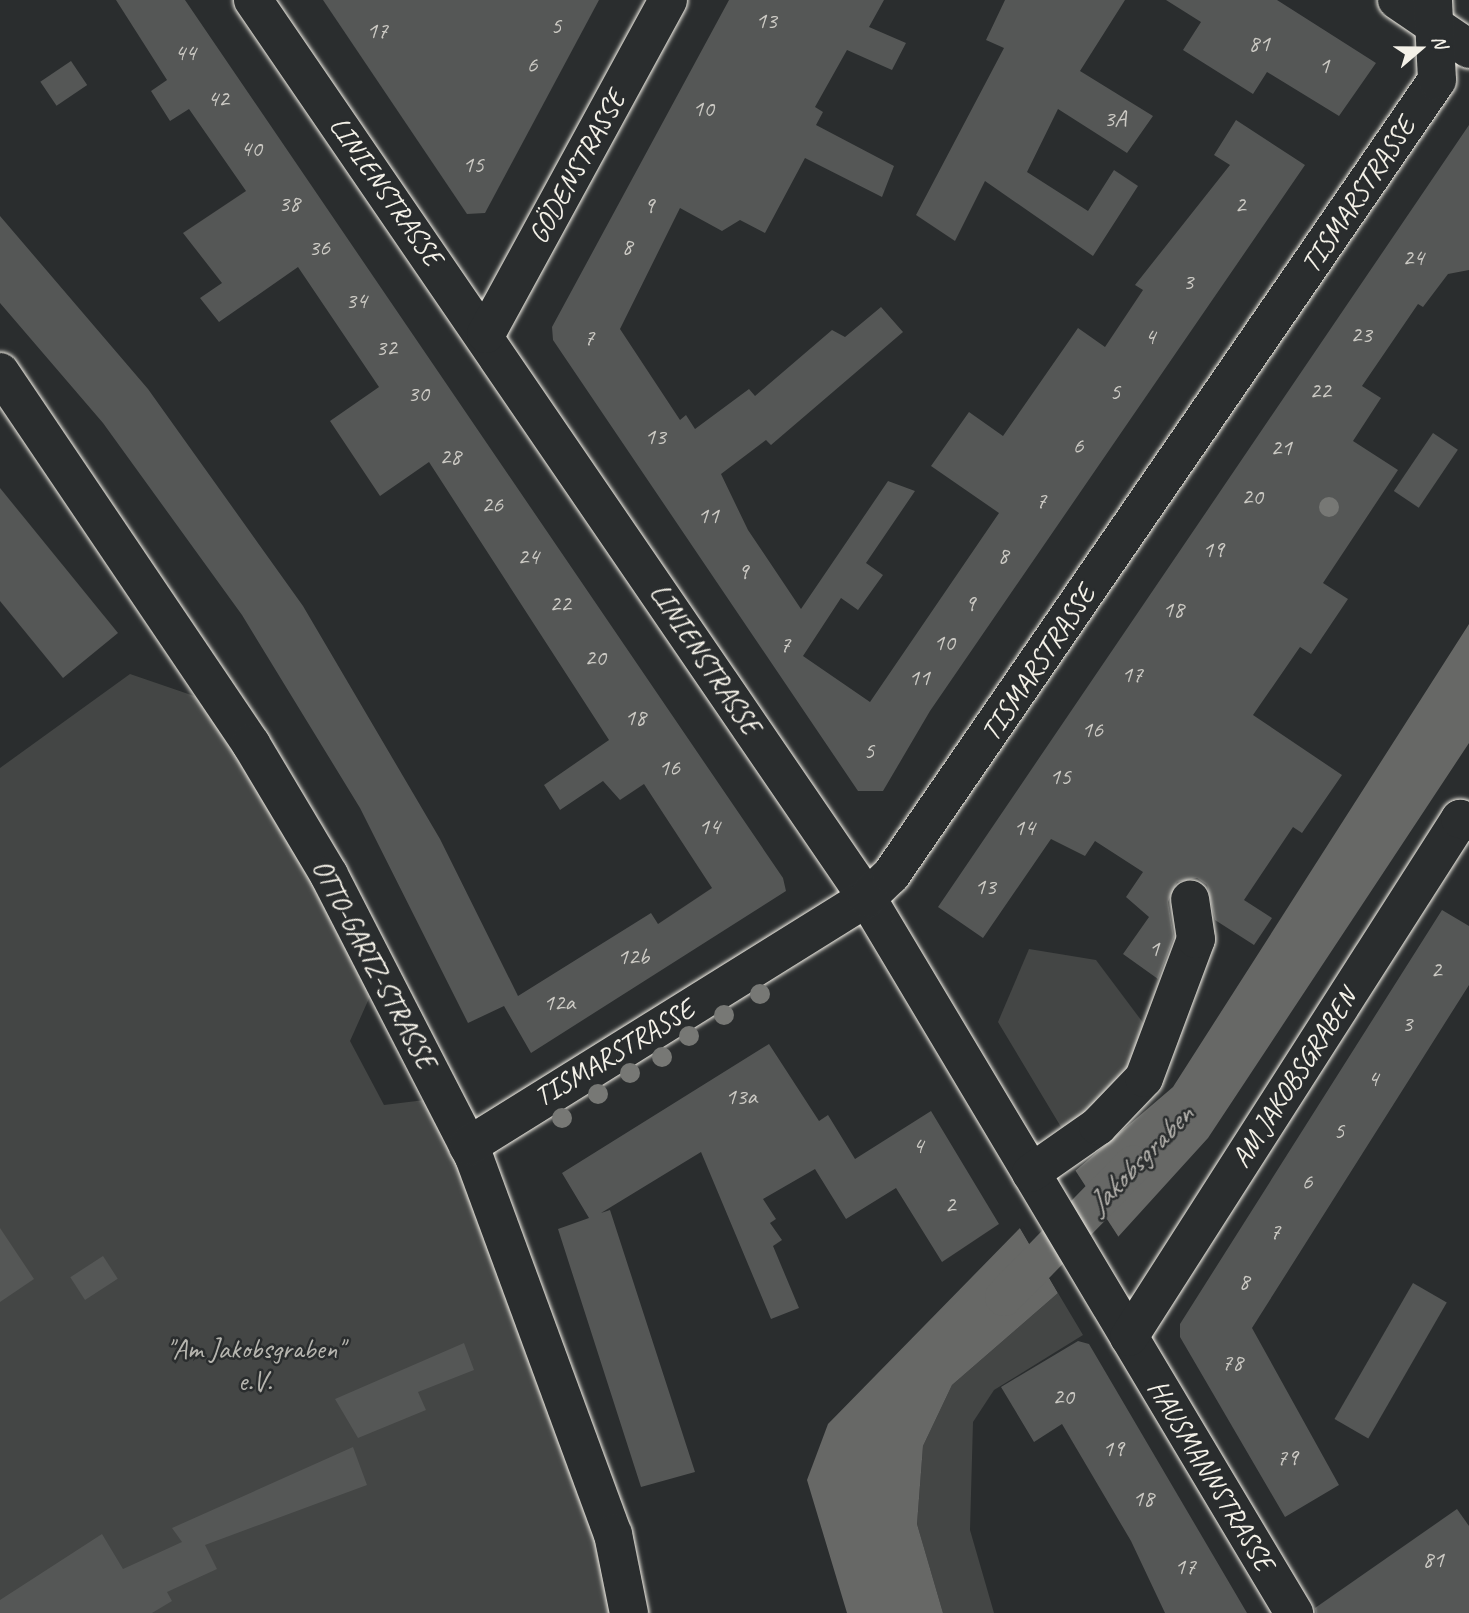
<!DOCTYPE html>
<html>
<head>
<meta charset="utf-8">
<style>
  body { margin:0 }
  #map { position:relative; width:1469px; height:1613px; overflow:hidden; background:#2a2d2e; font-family:Caveat,sans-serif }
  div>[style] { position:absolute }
  .green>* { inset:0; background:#444645 }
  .water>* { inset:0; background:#676866 }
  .pier>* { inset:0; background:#2a2d2e; transform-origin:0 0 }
  .canal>* { height:38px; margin:-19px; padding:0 19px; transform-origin:19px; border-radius:19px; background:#676866 }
  .building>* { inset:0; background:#555756; transform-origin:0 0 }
  .roads { filter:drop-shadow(0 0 2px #f4f1e8) drop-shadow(0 0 2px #f4f1e8) }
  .minor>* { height:38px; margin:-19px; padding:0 19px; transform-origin:19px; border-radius:19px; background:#2a2d2e }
  .trees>* { width:20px; height:20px; margin:-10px; border-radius:50%; background:#777875 }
  span { translate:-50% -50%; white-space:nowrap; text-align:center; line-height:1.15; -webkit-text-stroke:5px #2a2d2e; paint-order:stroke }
  .number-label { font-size:24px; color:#cccac4 }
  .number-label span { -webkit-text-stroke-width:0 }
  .street-label { font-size:28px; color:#f4f1e8 }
  .park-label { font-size:28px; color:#b6b5af }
  .water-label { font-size:30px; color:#b5b3ae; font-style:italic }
  .north { position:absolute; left:1385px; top:14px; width:70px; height:70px; -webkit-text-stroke:5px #2a2d2e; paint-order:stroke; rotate:70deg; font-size:19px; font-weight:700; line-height:28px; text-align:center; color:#f4f1e8 }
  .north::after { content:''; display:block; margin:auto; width:24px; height:32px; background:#f4f1e8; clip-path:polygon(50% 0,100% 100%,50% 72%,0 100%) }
</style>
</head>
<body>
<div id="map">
  <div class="green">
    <div style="clip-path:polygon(130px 674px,200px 698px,279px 818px,371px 994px,350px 1041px,384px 1105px,433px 1099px,572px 1442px,613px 1613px,0 1613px,0 768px)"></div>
    <div style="clip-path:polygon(1029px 949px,1096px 960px,1150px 1032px,1120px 1088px,1064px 1132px,998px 1022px)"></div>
    <div style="clip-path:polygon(1058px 1293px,1083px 1335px,994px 1390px,973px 1422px,970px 1530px,994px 1613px,943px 1613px,917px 1524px,923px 1446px,952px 1385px)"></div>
  </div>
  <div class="water">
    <div style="clip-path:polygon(1469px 624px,1469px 743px,1208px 1138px,1118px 1237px,1075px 1171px,1173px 1087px)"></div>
    <div style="clip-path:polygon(1020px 1228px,1058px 1293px,952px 1385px,923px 1446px,917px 1524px,943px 1613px,847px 1613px,807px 1480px,828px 1424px)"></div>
  </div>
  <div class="pier">
    <div style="left:1075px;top:1170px;width:80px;height:4px;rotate:57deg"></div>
    <div style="clip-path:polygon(1023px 1226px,1060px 1291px,1058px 1293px,1020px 1228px)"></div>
  </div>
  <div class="canal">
    <div style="left:1004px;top:1297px;width:185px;rotate:-45.7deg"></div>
  </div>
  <div class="building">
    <div style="clip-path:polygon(116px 0,185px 0,783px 878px,786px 891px,531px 1053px,504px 1006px,468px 1023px,360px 808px,242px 615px,103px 423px,0 303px,0 216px,148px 389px,303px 606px,440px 839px,518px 996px,651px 913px,658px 924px,712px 888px,644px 784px,620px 800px,603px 781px,560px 810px,544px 785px,609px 740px,429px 462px,380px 496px,330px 421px,379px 387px,298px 267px,219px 322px,200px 298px,222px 283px,183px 233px,246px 191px,189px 109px,170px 121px,151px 91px,167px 80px)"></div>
    <div style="clip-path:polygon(323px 0,599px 0,485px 213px,467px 214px)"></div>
    <div style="clip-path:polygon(729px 0,884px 0,869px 27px,906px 43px,892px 70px,847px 50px,815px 107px,823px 112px,816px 125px,894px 166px,882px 197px,805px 158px,765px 233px,740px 220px,722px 231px,680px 208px,620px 329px,680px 420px,686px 415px,695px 429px,749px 389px,755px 396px,832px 330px,845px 337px,881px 307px,903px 332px,771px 445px,766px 440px,721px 474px,748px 530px,801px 609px,888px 481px,915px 491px,866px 563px,883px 575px,858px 610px,841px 598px,803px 656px,870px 702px,999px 513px,931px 466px,969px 412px,1003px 436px,1078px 328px,1105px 347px,1143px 290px,1135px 285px,1230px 165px,1214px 155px,1236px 120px,1305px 165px,930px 711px,883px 791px,858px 791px,553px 340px,552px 327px)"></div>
    <div style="clip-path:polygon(1005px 0,1125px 0,1080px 71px,1153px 116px,1127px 153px,1058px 109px,1027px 172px,1088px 211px,1114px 170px,1138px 186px,1093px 256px,985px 181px,955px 241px,916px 215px,1004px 48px,986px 40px)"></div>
    <div style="clip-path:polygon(1166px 0,1277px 0,1376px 63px,1339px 116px,1267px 72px,1253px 94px,1183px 50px,1201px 22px)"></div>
    <div style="left:71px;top:61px;width:29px;height:37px;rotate:56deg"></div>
    <div style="clip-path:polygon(1469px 125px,1469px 270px,1448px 274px,1423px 307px,1418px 304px,1362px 386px,1381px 398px,1353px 441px,1398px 470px,1323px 583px,1348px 599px,1311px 654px,1300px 647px,1253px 715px,1342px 775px,1302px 833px,1293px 827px,1244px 900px,1272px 918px,1254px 945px,1215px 920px,1207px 885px,1197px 878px,1177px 882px,1168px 902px,1174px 937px,1158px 979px,1123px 954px,1149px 917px,1126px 897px,1143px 872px,1095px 841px,1085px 856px,1051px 839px,983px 938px,938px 907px)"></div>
    <div style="left:1433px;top:433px;width:30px;height:70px;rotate:34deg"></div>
    <div style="clip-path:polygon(0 488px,118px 633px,63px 678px,0 601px)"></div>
    <div style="clip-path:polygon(1442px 910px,1469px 926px,1469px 985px,1252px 1328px,1339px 1485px,1285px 1517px,1180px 1337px,1180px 1324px)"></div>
    <div style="clip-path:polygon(769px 1044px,819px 1121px,828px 1115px,855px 1159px,931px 1111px,999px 1224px,942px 1262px,896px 1188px,846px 1219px,815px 1169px,763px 1199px,776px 1219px,770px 1223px,782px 1240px,773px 1246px,799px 1308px,771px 1319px,701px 1152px,601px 1213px,610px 1210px,695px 1472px,641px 1487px,558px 1229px,589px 1218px,562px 1173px)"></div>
    <div style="clip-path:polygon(0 1228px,34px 1279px,0 1302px)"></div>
    <div style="left:103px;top:1256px;width:27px;height:39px;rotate:57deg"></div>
    <div style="left:1413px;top:1283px;width:39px;height:157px;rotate:30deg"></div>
    <div style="clip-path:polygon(1078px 1341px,1089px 1344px,1247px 1613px,1165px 1613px,1131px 1541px,1062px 1424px,1034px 1442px,1001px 1387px)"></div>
    <div style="clip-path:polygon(464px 1343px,474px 1370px,418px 1392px,426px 1410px,358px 1438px,335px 1399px)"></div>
    <div style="clip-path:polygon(353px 1447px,367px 1485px,205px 1545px,217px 1569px,167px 1592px,172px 1601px,152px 1613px,0 1613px,0 1600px,102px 1534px,123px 1569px,182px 1542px,172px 1528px)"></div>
    <div style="clip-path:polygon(1457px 1509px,1469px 1526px,1469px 1613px,1316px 1613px,1315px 1608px)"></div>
  </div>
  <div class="roads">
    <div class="minor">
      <div style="left:253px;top:0;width:1088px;rotate:55.64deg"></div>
      <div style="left:867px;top:898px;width:833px;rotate:59.15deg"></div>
      <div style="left:1397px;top:0;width:87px;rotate:34.2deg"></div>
      <div style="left:486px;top:334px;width:380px;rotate:-61.4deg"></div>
      <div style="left:0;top:372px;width:449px;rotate:56deg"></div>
      <div style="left:251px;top:744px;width:152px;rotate:59.2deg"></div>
      <div style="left:329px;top:875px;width:317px;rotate:62.8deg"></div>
      <div style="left:474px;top:1157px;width:402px;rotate:69.8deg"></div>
      <div style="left:613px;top:1534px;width:81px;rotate:78.6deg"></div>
      <div style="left:468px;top:1146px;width:470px;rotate:-31.9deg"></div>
      <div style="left:867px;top:898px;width:33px;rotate:-44deg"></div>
      <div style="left:891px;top:875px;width:964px;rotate:-55.52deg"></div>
      <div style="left:1437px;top:80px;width:80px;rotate:-92.9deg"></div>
      <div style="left:1031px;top:1173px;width:82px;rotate:-35deg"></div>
      <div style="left:1098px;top:1126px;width:66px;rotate:-46.2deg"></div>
      <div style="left:1144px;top:1078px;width:148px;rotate:-69.5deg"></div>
      <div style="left:1196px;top:939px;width:40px;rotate:-98.5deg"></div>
      <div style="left:1129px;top:1337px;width:615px;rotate:-57.42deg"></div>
      <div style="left:1460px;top:819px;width:9px;rotate:18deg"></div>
    </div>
  </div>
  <div class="trees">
    <div style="left:1329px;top:507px"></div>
    <div style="left:760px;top:994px"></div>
    <div style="left:724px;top:1015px"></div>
    <div style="left:689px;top:1036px"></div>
    <div style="left:662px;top:1057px"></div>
    <div style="left:630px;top:1073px"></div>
    <div style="left:598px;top:1094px"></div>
    <div style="left:562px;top:1118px"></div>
  </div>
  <div class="number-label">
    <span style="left:766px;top:21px">13</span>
    <span style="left:556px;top:26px">5</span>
    <span style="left:377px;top:31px">17</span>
    <span style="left:1259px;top:44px">81</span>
    <span style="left:185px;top:53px">44</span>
    <span style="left:532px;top:65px">6</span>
    <span style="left:1324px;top:66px">1</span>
    <span style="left:218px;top:99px">42</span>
    <span style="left:703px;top:109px">10</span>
    <span style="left:1115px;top:119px">3A</span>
    <span style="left:251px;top:149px">40</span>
    <span style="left:473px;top:165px">15</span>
    <span style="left:289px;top:204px">38</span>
    <span style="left:1240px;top:205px">2</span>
    <span style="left:649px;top:206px">9</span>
    <span style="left:627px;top:247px">8</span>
    <span style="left:319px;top:248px">36</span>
    <span style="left:1413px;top:258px">24</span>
    <span style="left:1188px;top:282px">3</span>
    <span style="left:356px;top:301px">34</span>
    <span style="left:1361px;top:335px">23</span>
    <span style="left:1150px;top:337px">4</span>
    <span style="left:589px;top:338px">7</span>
    <span style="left:386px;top:348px">32</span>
    <span style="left:1320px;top:391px">22</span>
    <span style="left:1115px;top:392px">5</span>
    <span style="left:418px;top:394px">30</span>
    <span style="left:655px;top:437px">13</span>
    <span style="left:1078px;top:446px">6</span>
    <span style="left:1281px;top:448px">21</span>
    <span style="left:450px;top:457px">28</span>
    <span style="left:1252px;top:497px">20</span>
    <span style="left:1041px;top:501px">7</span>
    <span style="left:492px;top:505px">26</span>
    <span style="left:708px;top:516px">11</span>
    <span style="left:1213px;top:550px">19</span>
    <span style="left:1003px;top:556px">8</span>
    <span style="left:528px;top:557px">24</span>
    <span style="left:743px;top:572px">9</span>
    <span style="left:560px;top:604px">22</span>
    <span style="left:970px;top:604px">9</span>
    <span style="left:1173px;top:610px">18</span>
    <span style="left:944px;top:643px">10</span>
    <span style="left:785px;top:645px">7</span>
    <span style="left:595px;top:658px">20</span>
    <span style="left:1132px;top:675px">17</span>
    <span style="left:919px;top:678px">11</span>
    <span style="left:635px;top:718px">18</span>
    <span style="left:1092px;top:730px">16</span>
    <span style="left:869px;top:751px">5</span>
    <span style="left:669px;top:768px">16</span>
    <span style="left:1060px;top:777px">15</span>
    <span style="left:709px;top:827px">14</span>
    <span style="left:1024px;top:828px">14</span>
    <span style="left:985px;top:887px">13</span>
    <span style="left:1154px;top:949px">1</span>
    <span style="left:633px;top:957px">12b</span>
    <span style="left:1436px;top:970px">2</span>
    <span style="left:559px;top:1003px">12a</span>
    <span style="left:1407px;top:1024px">3</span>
    <span style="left:1373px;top:1079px">4</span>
    <span style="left:741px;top:1097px">13a</span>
    <span style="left:1339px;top:1131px">5</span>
    <span style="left:918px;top:1146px">4</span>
    <span style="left:1307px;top:1182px">6</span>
    <span style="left:950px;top:1205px">2</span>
    <span style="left:1275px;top:1232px">7</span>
    <span style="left:1244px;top:1282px">8</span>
    <span style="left:1232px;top:1363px">78</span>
    <span style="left:1063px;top:1397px">20</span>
    <span style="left:1113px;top:1449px">19</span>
    <span style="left:1287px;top:1458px">79</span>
    <span style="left:1143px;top:1499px">18</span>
    <span style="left:1433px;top:1560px">81</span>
    <span style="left:1185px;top:1567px">17</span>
  </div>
  <div class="street-label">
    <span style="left:577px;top:167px;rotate:-61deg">GÖDENSTRASSE</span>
    <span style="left:386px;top:191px;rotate:55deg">LINIENSTRASSE</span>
    <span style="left:1358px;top:195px;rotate:-56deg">TISMARSTRASSE</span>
    <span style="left:705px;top:659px;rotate:56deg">LINIENSTRASSE</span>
    <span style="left:1038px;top:663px;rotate:-56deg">TISMARSTRASSE</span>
    <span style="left:374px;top:964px;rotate:62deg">OTTO-GARTZ-STRASSE</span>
    <span style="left:614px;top:1053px;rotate:-31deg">TISMARSTRASSE</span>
    <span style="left:1294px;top:1078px;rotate:-57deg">AM JAKOBSGRABEN</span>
    <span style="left:1211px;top:1475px;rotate:59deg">HAUSMANNSTRASSE</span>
  </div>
  <div class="park-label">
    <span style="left:255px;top:1365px">"Am Jakobsgraben"<br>e.V.</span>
  </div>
  <div class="water-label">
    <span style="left:1140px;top:1159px;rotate:-46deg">Jakobsgraben</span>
  </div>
  <div class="north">N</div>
</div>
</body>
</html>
